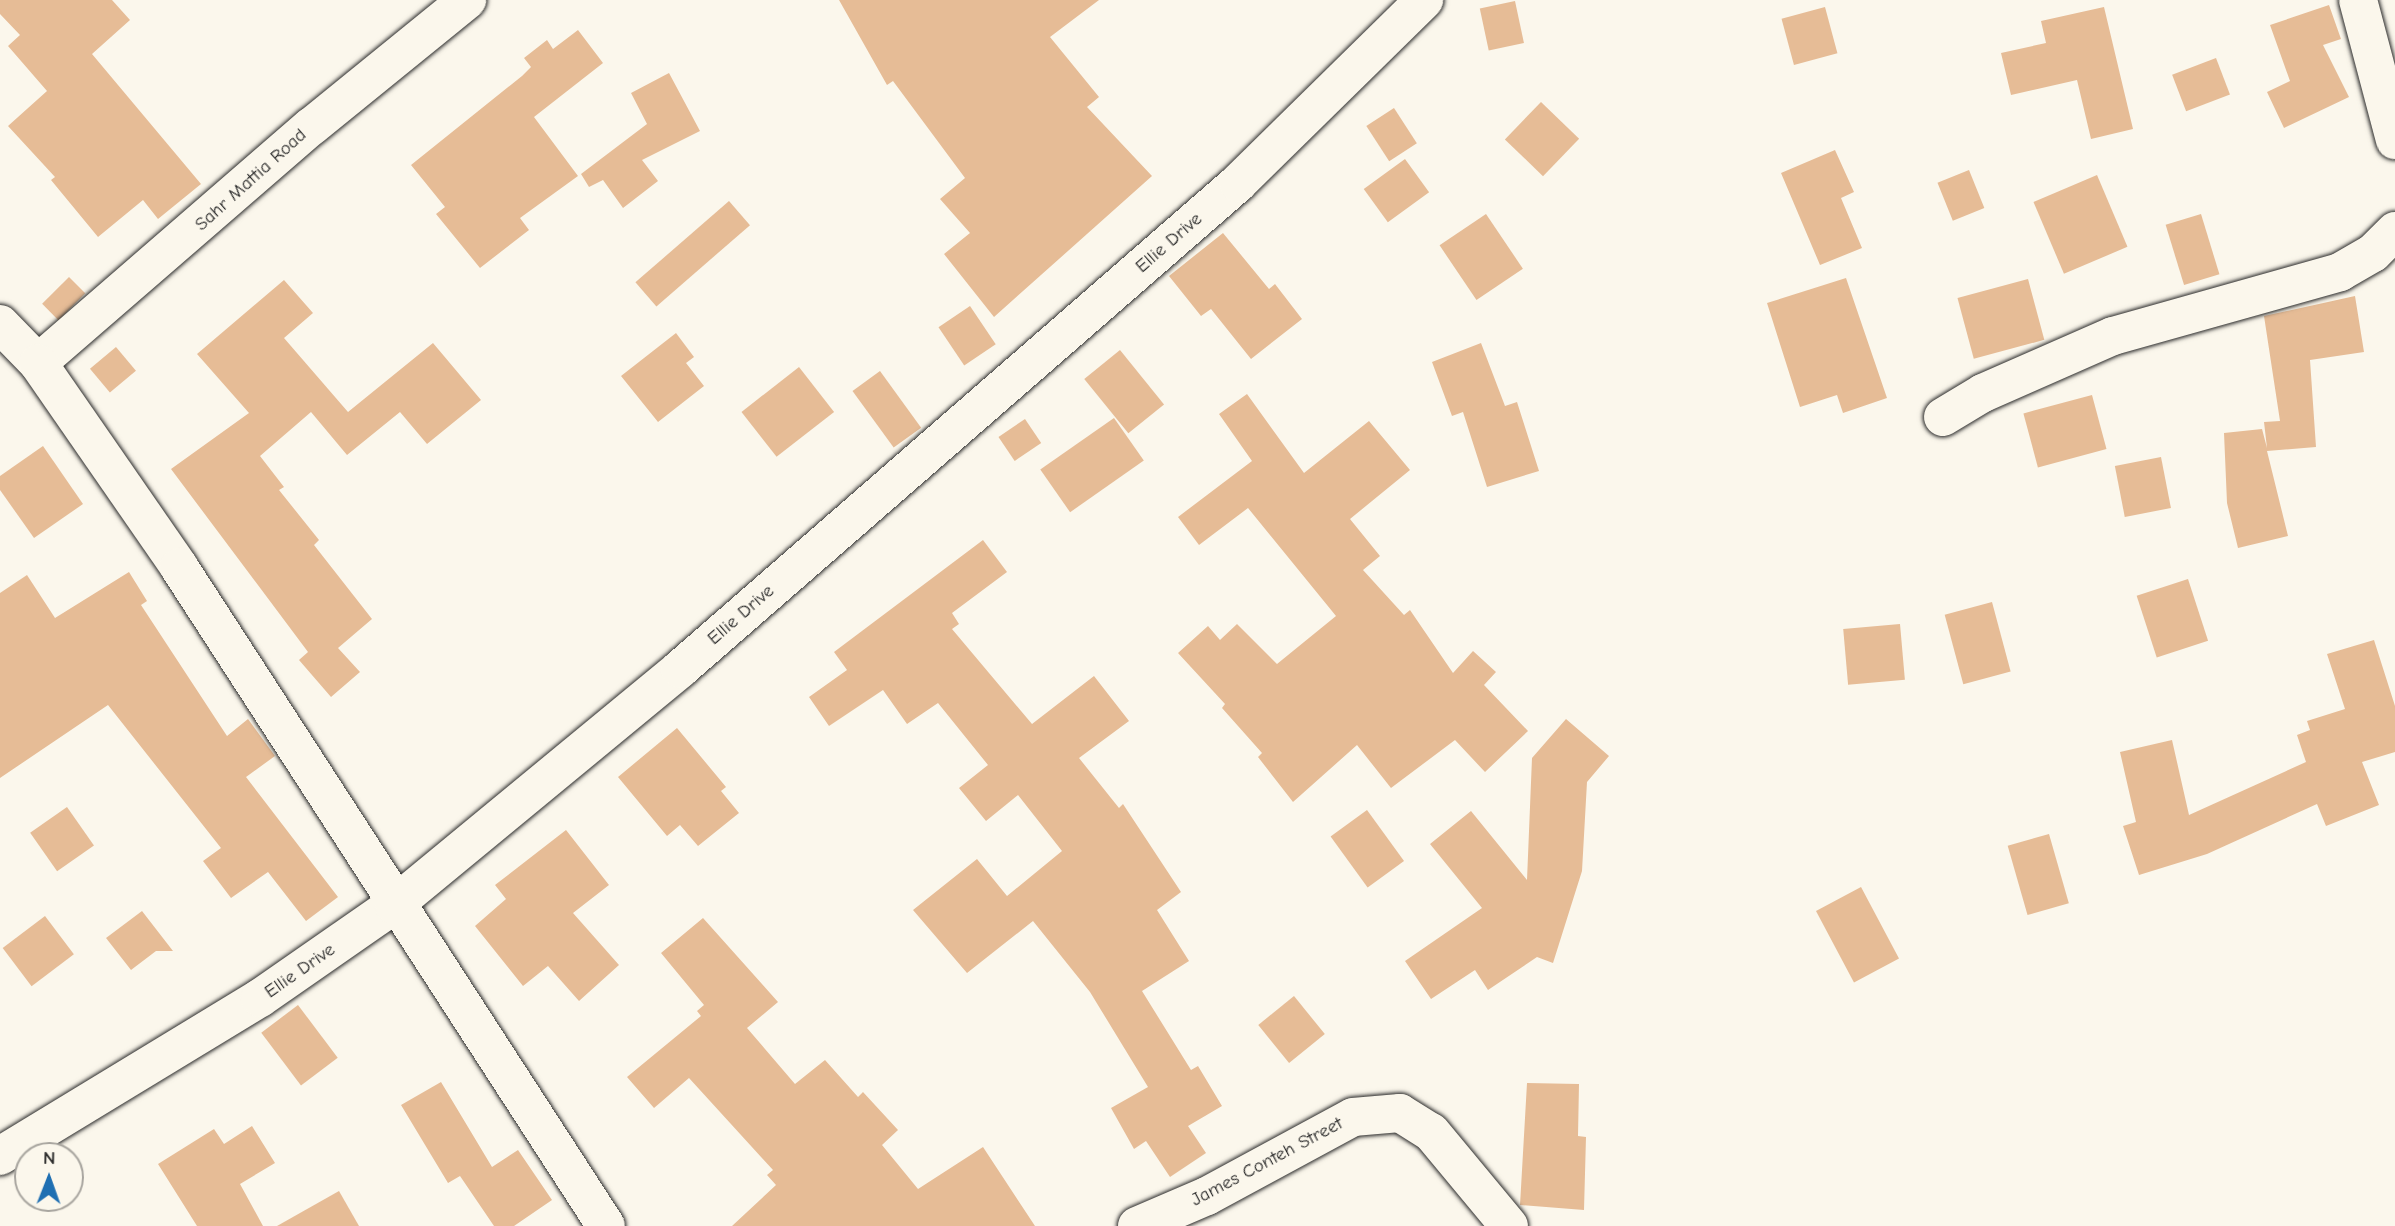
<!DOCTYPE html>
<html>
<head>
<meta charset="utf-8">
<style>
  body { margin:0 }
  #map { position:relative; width:2395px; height:1226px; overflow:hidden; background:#fbf7ec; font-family:"Comic Neue",sans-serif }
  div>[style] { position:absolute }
  .building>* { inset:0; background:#e6bc96; transform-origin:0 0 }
  .roads { filter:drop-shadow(0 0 2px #2b2b2b) drop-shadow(0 0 2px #2b2b2b) }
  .minor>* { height:38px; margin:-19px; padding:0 19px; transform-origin:19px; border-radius:19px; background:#fbf7ec }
  .major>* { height:38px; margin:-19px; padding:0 19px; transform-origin:19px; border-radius:19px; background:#fbf7ec }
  span { translate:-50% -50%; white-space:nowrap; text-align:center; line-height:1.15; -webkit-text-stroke:5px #fbf7ec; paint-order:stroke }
  .street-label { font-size:19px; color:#2b2b2b }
  .north { position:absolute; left:14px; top:1142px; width:70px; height:70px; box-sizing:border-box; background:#fbf7ec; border:2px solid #a8a59f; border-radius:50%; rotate:1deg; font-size:19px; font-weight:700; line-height:28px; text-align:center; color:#2b2b2b }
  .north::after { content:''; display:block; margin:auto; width:24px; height:32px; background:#1f6fb2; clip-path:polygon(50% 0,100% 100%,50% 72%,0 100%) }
</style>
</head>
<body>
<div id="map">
  <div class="building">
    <div style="clip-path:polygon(0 0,112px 0,130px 20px,92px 54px,201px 184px,158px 219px,143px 200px,98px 237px,51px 180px,55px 177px,8px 126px,47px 91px,8px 46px,20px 35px,0 14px)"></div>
    <div style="clip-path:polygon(839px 0,1099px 0,1050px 37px,1099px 97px,1087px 107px,1152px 176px,994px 317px,944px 254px,970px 233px,940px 199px,965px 178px,893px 81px,887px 85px)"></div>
    <div style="left:1515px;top:1px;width:43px;height:36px;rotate:78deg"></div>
    <div style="clip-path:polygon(2329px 5px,2341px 39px,2323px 45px,2349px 97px,2284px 128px,2267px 92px,2290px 81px,2270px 25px)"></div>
    <div style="left:1825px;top:7px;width:48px;height:45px;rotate:75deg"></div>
    <div style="clip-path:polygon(2104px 7px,2133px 129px,2091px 139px,2077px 80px,2011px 95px,2001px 53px,2046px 43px,2041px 21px)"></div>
    <div style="clip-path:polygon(578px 30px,603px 63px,534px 117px,578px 176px,520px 218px,529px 230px,480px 268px,436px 214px,445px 207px,411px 165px,522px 76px,531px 67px,524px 58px,547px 40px,553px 49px)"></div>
    <div style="left:2216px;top:58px;width:39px;height:47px;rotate:69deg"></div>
    <div style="clip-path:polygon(669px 73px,700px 131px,642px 160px,658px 181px,623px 208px,603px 180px,589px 187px,581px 174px,647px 124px,631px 93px)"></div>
    <div style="left:1541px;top:102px;width:53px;height:52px;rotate:44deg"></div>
    <div style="left:1394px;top:108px;width:42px;height:33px;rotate:57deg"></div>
    <div style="clip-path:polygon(1835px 150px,1854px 192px,1841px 198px,1862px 248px,1820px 265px,1781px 173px)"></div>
    <div style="left:1405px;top:159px;width:41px;height:51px;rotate:54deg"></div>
    <div style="left:1969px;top:170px;width:41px;height:34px;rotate:68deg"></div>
    <div style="left:2097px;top:175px;width:78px;height:69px;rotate:67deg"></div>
    <div style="left:729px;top:201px;width:32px;height:124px;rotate:49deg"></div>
    <div style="left:1486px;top:214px;width:66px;height:56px;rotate:56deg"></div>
    <div style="left:2201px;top:214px;width:63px;height:37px;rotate:73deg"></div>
    <div style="clip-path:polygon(1223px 233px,1269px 289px,1275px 284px,1302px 319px,1251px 359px,1211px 309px,1201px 316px,1169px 276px)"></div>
    <div style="left:69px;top:277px;width:23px;height:38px;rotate:45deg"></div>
    <div style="clip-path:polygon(1846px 278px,1887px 398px,1843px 413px,1837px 395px,1800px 407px,1767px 303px)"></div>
    <div style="left:2028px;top:279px;width:63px;height:73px;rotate:75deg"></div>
    <div style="clip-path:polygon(284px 280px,313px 313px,284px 338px,348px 412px,433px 343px,481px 400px,427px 444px,400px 412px,347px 455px,311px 412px,260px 456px,284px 487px,279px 490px,319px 540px,314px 545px,372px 619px,338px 648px,360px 672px,331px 697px,299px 660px,308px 652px,171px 469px,249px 413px,197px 354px)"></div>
    <div style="clip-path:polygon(2355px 296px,2364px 352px,2310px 360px,2316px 447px,2267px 451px,2288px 536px,2238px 548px,2227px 503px,2224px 433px,2262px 429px,2267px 448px,2264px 422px,2280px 421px,2264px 316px)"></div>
    <div style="left:970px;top:306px;width:46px;height:38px;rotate:56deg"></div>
    <div style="clip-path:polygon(676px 333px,694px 357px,686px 363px,704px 386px,658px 422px,621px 376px)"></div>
    <div style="clip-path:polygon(1481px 343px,1505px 406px,1517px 402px,1539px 471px,1487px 487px,1463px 412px,1452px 416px,1432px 362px)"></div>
    <div style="left:116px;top:347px;width:31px;height:34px;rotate:50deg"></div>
    <div style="left:1120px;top:350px;width:70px;height:46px;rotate:51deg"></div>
    <div style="left:799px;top:367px;width:57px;height:73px;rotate:52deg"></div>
    <div style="left:880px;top:371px;width:70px;height:34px;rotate:54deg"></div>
    <div style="clip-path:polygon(1247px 394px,1304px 473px,1369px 421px,1410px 470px,1350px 519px,1380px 556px,1363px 570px,1404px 615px,1410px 610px,1453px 673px,1473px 651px,1496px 672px,1484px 685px,1528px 731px,1485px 772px,1455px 740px,1391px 788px,1357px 745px,1293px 802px,1258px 757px,1262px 753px,1222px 708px,1225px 704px,1178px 653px,1208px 626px,1220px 640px,1237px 624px,1277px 664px,1336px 616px,1248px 508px,1199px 545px,1178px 517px,1252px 461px,1219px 414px)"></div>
    <div style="left:2092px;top:395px;width:56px;height:71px;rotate:75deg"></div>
    <div style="left:1114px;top:418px;width:52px;height:90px;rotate:55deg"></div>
    <div style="left:1025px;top:419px;width:29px;height:32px;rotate:56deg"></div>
    <div style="clip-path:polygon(43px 446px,83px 504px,34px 538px,0 490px,0 476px)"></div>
    <div style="left:2161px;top:457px;width:52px;height:47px;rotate:79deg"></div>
    <div style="clip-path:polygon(983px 540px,1007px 572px,952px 613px,959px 624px,952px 629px,1032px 724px,1094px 676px,1129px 721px,1079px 758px,1119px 808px,1123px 804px,1181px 892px,1157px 910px,1189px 961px,1142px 991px,1191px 1070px,1198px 1066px,1222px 1106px,1188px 1126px,1206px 1153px,1170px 1177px,1146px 1141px,1134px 1149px,1111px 1108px,1148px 1087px,1090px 992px,1033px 921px,967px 973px,913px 910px,977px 859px,1007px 896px,1062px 851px,1018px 795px,986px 821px,959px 788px,988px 765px,938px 703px,907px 724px,883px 690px,829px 726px,809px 697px,847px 670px,834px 652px)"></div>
    <div style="clip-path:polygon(129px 572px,147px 601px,141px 605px,227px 736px,248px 719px,275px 756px,246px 777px,338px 897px,306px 921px,268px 872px,231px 898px,203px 861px,221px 848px,108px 705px,0 778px,0 593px,27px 575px,55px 618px)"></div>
    <div style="left:2188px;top:579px;width:65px;height:54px;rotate:72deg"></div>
    <div style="left:1992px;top:602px;width:72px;height:49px;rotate:75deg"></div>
    <div style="left:1900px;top:624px;width:56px;height:57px;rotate:85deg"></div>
    <div style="clip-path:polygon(2374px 640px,2395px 706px,2395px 752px,2362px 762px,2379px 805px,2326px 826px,2317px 804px,2207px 854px,2139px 875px,2123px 826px,2136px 822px,2120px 752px,2172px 740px,2189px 815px,2306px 762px,2297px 735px,2310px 730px,2307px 721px,2345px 709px,2327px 654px)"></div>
    <div style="clip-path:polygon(1566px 719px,1609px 756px,1587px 782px,1582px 871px,1553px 963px,1537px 957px,1488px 990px,1475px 970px,1431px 999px,1405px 961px,1482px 908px,1430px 844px,1471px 811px,1527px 880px,1532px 758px)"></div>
    <div style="clip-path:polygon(677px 728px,726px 787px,721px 791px,739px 813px,698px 846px,680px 825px,667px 836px,618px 777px)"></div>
    <div style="left:67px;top:807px;width:47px;height:45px;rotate:55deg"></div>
    <div style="left:1367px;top:810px;width:63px;height:45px;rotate:54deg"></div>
    <div style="clip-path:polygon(566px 830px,609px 885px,573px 913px,619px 965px,579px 1001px,548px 966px,523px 986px,475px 926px,506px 899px,495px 885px)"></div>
    <div style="left:2049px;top:834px;width:72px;height:43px;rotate:74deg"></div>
    <div style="left:1861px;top:887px;width:81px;height:51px;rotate:62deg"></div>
    <div style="clip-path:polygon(142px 911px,173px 951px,156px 951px,131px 970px,106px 938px)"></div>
    <div style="left:45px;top:916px;width:48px;height:53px;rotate:53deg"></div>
    <div style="clip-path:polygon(703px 918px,778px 1002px,747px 1028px,795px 1084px,825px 1060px,858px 1097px,863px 1092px,898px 1130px,882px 1145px,918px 1189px,983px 1147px,1035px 1226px,732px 1226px,776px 1185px,767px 1175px,773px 1170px,689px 1078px,654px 1108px,627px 1077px,701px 1016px,697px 1011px,704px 1005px,661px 953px)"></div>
    <div style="left:1294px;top:996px;width:49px;height:46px;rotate:51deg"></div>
    <div style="left:298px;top:1005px;width:66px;height:46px;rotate:53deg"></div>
    <div style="clip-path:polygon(441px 1082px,492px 1167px,518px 1150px,552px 1200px,514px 1226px,494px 1226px,460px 1176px,448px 1183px,401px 1105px)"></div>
    <div style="clip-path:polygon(1527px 1083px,1579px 1084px,1578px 1136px,1586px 1137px,1584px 1210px,1520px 1205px)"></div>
    <div style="clip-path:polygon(252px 1126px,275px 1163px,240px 1184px,263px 1226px,197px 1226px,158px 1164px,214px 1129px,224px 1144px)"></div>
    <div style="clip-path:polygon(339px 1191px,359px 1226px,277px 1226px)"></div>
  </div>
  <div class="roads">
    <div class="minor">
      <div style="left:2358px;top:0;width:145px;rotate:75.2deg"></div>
      <div style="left:38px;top:363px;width:362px;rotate:-40.9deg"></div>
      <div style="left:312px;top:126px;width:200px;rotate:-39.1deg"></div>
      <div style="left:1943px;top:417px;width:47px;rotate:-31deg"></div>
      <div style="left:1983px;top:393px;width:142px;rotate:-23.7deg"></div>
      <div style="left:2113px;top:336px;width:236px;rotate:-15.7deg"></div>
      <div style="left:2340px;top:272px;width:38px;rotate:-30deg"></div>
      <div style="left:2373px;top:253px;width:31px;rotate:-45deg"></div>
      <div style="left:0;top:1156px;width:304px;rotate:-31.3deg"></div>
      <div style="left:260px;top:998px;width:163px;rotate:-34.8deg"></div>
      <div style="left:394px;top:905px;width:371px;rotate:-39.5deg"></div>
      <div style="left:680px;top:669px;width:740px;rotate:-41.05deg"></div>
      <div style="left:1238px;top:183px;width:261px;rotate:-44.5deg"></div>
      <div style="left:1137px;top:1226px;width:76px;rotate:-23.2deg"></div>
      <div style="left:1207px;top:1196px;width:166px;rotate:-28.4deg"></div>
      <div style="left:1353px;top:1117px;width:47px;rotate:-4.9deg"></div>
      <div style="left:1400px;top:1113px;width:36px;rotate:32deg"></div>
      <div style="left:1431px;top:1132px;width:122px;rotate:50.3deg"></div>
    </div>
    <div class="major">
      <div style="left:0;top:324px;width:54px;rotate:45.7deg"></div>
      <div style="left:38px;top:363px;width:248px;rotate:55.3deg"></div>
      <div style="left:179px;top:567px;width:785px;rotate:57.06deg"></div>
    </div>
  </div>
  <div class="street-label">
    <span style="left:251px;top:180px;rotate:-42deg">Sahr Mattia Road</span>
    <span style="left:1169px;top:243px;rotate:-41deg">Ellie Drive</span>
    <span style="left:741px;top:615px;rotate:-41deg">Ellie Drive</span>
    <span style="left:300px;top:971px;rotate:-35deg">Ellie Drive</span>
    <span style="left:1267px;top:1162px;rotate:-28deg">James Conteh Street</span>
  </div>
  <div class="north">N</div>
</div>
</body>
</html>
